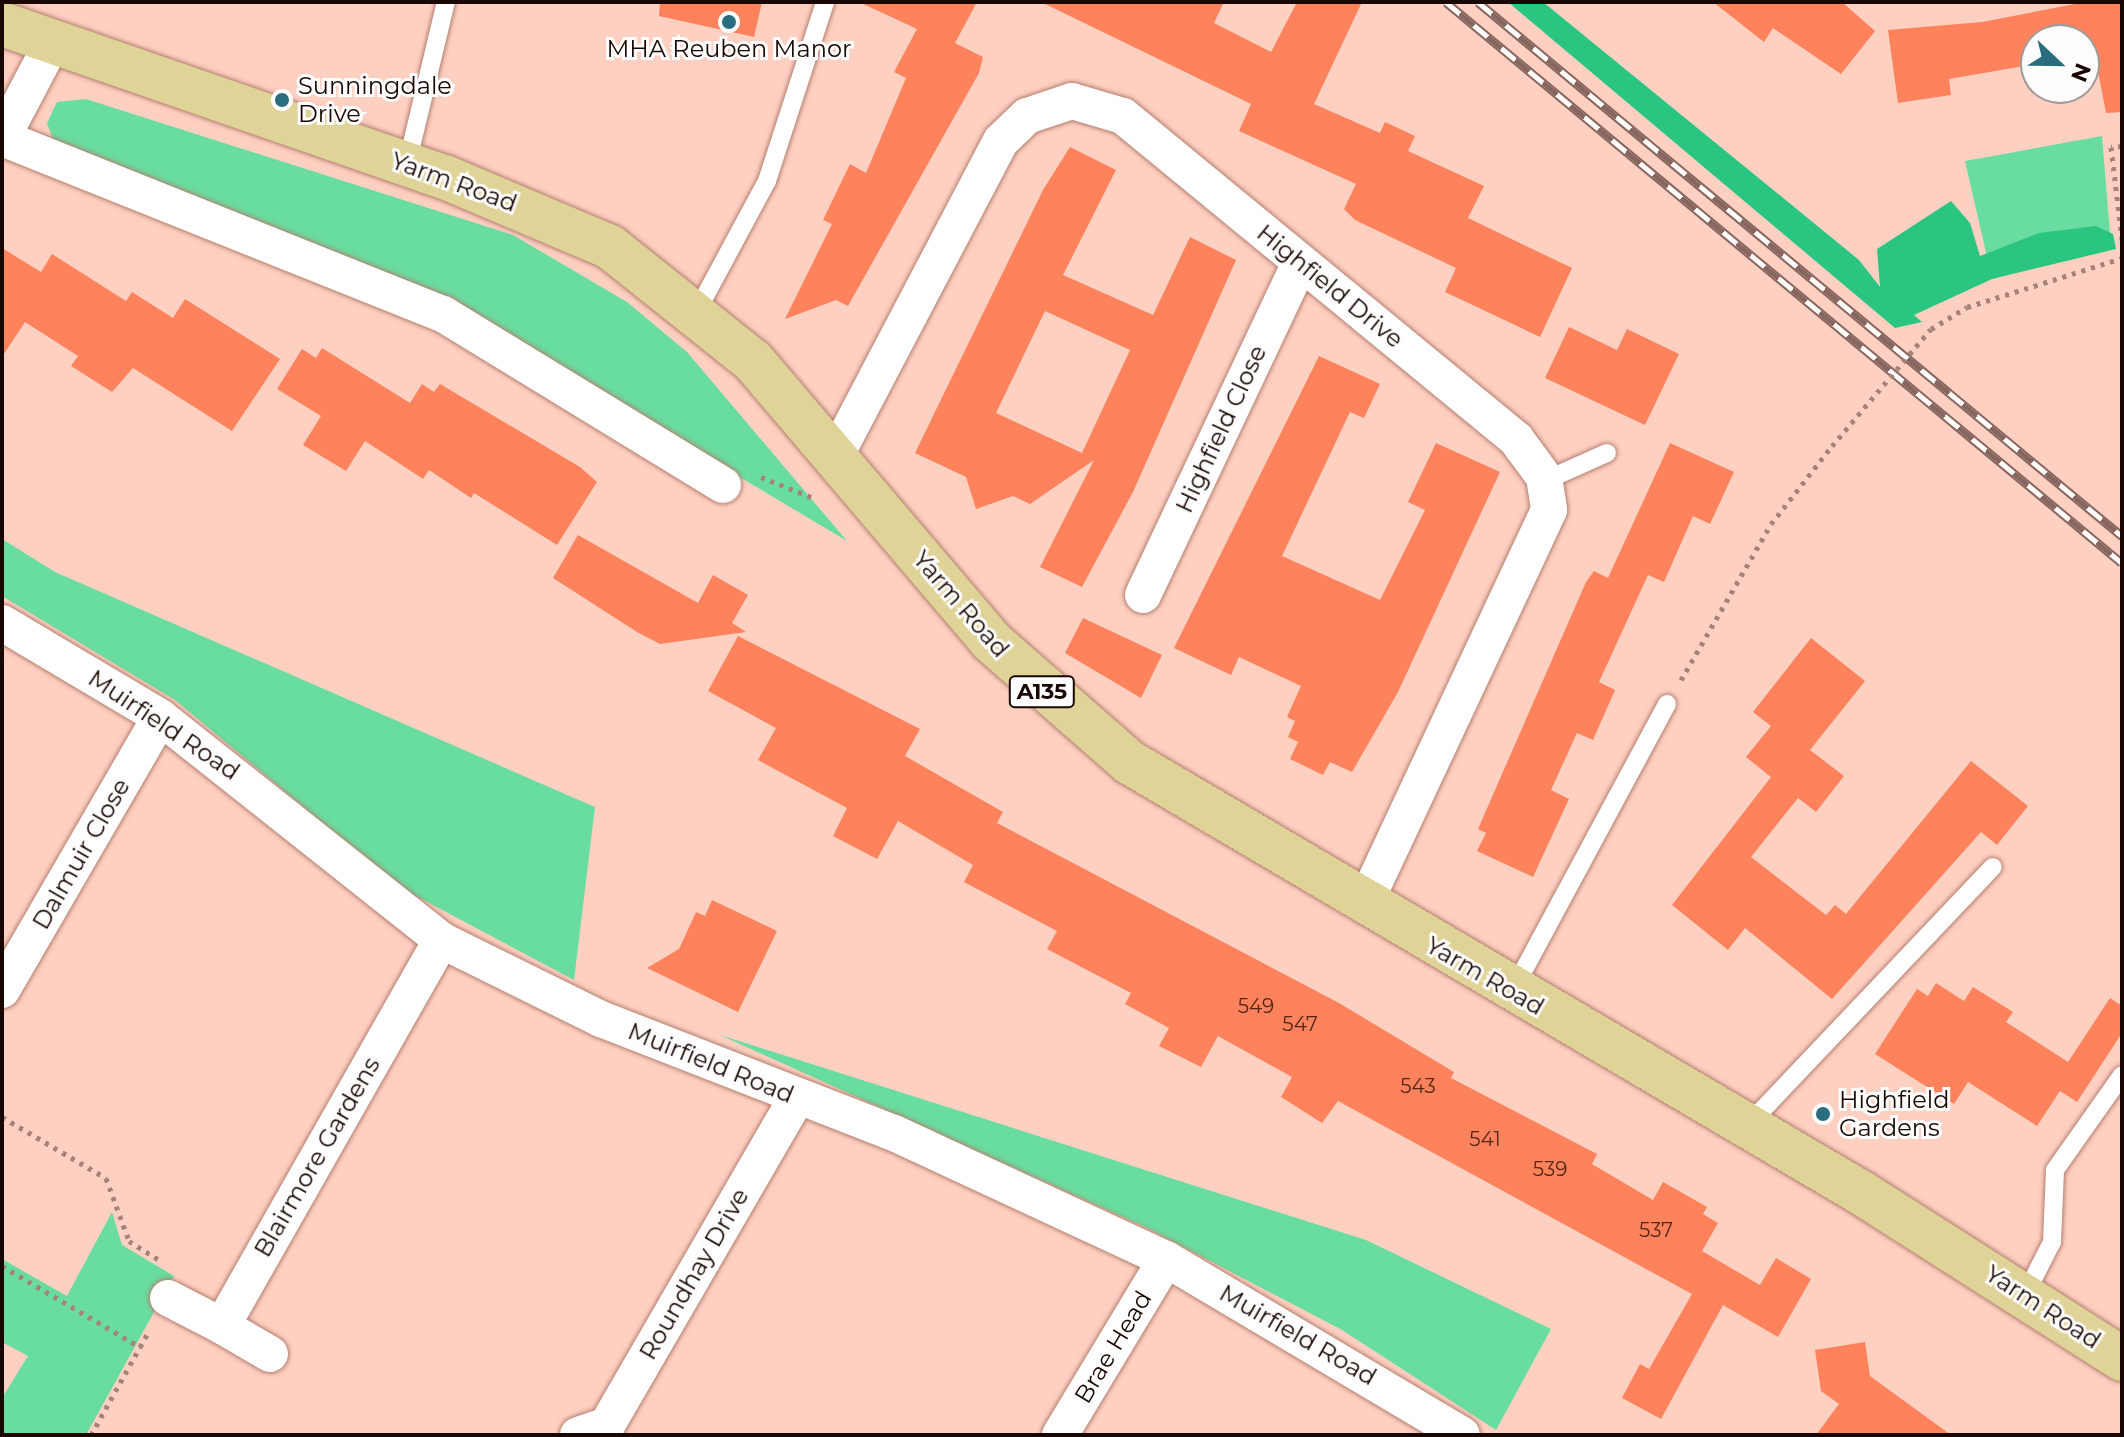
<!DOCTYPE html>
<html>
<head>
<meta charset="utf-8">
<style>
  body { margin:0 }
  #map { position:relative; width:2124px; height:1437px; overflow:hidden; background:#fed0c2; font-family:Montserrat,sans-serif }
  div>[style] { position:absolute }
  .green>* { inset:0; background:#69dd9f }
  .forest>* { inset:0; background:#2ac580 }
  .building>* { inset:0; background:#fe825b }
  .path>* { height:5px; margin-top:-2.5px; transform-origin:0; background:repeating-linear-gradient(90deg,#a68379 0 4px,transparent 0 10px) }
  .roads { filter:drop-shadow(0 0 2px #b37f6e) drop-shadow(0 0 2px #b37f6e) }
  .service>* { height:18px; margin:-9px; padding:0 9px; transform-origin:9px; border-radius:9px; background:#fff }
  .minor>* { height:36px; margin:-18px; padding:0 18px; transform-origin:18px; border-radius:18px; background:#fff }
  .primary>* { height:44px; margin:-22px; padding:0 22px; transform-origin:22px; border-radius:22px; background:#dfd397 }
  .rail>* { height:9px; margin-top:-4.5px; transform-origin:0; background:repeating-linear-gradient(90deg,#fdfdfd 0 18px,#86665e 0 36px); box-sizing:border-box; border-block:2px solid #86665e }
  .path-bridge>* { height:5px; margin-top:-2.5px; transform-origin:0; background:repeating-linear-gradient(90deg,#a68379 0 4px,transparent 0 10px) }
  .dots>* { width:22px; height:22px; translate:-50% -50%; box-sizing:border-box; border:4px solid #fdfdfd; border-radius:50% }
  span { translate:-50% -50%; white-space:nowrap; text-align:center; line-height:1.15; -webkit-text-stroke:6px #fdfdfd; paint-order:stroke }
  .number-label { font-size:20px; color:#522619 }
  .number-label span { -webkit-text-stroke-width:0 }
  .shield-label span { padding:2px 6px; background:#fdfdfd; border:2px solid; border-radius:6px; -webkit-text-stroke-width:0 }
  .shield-label { font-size:22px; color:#190703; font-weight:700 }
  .poi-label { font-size:24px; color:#190703 }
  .left { translate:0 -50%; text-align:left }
  .street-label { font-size:24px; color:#190703 }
  .frame { position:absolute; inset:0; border:4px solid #190703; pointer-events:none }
  .north { position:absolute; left:2020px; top:24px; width:80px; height:80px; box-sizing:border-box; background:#fdfdfd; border:2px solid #a29b99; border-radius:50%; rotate:112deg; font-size:22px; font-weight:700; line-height:32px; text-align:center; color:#190703 }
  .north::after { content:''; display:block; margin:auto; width:28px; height:36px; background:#2a6d7e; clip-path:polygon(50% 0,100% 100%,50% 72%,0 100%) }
</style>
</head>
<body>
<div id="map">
  <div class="green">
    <div style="clip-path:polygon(86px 99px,513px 235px,627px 302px,687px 352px,847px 541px,424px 289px,54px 142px,47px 123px,57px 102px)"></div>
    <div style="clip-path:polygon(2102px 136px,2111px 245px,1992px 279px,1965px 161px)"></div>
    <div style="clip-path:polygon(2px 539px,55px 572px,595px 807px,574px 980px,401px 888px,175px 700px,2px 596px)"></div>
    <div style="clip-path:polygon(720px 1035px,1366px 1240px,1551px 1329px,1496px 1430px,1342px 1330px,1147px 1228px)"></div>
    <div style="clip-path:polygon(112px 1212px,122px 1245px,174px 1276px,86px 1435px,2px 1435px,2px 1398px,28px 1356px,2px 1342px,2px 1259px,67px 1296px)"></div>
  </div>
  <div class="forest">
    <div style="clip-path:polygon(1508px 2px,1543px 2px,1859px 260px,1880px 287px,1877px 249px,1951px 201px,1970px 223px,1980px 256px,2039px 233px,2096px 226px,2113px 234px,2116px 249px,1992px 279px,1914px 315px,1922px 322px,1895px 328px)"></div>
  </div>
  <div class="building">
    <div style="clip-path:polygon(660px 2px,762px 2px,754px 37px,659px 16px)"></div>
    <div style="clip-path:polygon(859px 2px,977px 2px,955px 43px,983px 57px,979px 73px,848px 306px,836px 300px,785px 319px,832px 224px,823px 220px,850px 164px,866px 173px,906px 78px,894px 72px,917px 29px)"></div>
    <div style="clip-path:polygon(1041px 2px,1224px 2px,1214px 23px,1271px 52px,1297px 2px,1362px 2px,1314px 104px,1380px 133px,1385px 122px,1415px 136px,1408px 151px,1484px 186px,1468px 218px,1572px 268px,1540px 337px,1445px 292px,1456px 268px,1355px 220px,1344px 209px,1356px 184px,1239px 131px,1251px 104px)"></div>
    <div style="clip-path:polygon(1713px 2px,1842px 2px,1875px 31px,1841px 74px,1773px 28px,1764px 42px)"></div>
    <div style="clip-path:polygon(2085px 2px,2122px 2px,2122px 112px,2106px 113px,2092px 40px,2036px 40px,2036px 64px,1949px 79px,1951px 95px,1898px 103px,1888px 30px,1982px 22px)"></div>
    <div style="clip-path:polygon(evenodd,1070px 147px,1116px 170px,1063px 275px,1153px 315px,1190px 237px,1236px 260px,1133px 492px,1082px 587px,1040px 567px,1094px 460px,1030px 504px,1013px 496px,976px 509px,966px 477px,915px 453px,1043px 190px,1070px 147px,1045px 311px,1130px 350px,1082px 453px,996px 413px,1045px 311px)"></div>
    <div style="clip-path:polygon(2px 248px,41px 272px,52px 254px,126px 301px,132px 292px,173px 318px,185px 299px,280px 359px,232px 431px,133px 368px,112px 392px,71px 366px,78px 356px,25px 322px,2px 357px)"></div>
    <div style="clip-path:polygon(1569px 327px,1617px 350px,1627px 329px,1679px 354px,1645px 425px,1545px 378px)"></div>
    <div style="clip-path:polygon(322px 348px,410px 403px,422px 384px,434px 392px,440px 384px,580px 467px,597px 482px,557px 545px,474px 493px,471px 498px,429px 470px,423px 479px,365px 441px,346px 471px,303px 445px,321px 416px,277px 389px,302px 349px,316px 358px)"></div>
    <div style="clip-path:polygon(1319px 356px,1380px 384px,1364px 418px,1350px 412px,1282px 556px,1380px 600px,1425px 510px,1408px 502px,1436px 443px,1500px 472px,1398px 692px,1352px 772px,1330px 762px,1323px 775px,1290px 759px,1298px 742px,1288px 737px,1295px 721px,1287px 717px,1301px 686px,1239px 657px,1231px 675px,1174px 648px)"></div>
    <div style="clip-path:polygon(1670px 443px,1734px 472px,1710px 524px,1693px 516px,1664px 582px,1648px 575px,1599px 682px,1615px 690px,1593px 740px,1577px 733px,1551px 790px,1569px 799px,1533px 877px,1477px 851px,1486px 833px,1478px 829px,1586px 582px,1594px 571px,1608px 578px)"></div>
    <div style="clip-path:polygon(578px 535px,698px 603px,713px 575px,748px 595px,732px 623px,746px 632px,660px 644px,637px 632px,553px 578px)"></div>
    <div style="clip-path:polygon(1083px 618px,1162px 655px,1141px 698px,1065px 653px)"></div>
    <div style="clip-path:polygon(738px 636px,920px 729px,905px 756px,1003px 812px,997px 823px,1339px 1003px,1454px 1072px,1451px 1078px,1597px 1154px,1592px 1164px,1653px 1200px,1663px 1182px,1707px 1207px,1703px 1214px,1718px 1223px,1702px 1251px,1760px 1285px,1776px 1258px,1811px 1279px,1778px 1337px,1723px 1305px,1661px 1419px,1622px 1398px,1640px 1364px,1649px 1369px,1692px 1294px,1338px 1101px,1322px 1123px,1281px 1097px,1292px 1077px,1218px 1036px,1201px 1067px,1159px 1046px,1169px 1028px,1125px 1004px,1131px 993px,1047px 949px,1057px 931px,964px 882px,973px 865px,898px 821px,877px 859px,833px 836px,847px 808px,758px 760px,776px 728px,708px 691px)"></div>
    <div style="clip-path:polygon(1811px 638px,1865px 681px,1810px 750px,1844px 776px,1816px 812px,1798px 798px,1751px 857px,1826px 915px,1835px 905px,1846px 914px,1971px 761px,2028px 806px,1997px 845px,1981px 832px,1832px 999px,1745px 928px,1728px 950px,1672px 905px,1771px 777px,1746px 757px,1771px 726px,1753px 712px)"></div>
    <div style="clip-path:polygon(712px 900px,777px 931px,738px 1012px,647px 968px,679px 949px,696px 912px,705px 916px)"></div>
    <div style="clip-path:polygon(1936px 983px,1964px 1001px,1973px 987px,2013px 1012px,2006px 1022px,2068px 1062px,2110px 998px,2122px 1006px,2122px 1033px,2077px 1102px,2060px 1091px,2037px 1126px,1968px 1082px,1954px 1104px,1875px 1054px,1917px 989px,1928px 996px)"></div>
    <div style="clip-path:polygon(1865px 1342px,1870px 1376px,1951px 1435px,1816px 1435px,1839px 1404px,1821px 1391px,1815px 1350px)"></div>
  </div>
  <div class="path">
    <div style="left:2122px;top:146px;width:11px;rotate:175deg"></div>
    <div style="left:2111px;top:147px;width:93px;rotate:83.2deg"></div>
    <div style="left:1931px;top:329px;width:42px;rotate:-31.4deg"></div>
    <div style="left:1967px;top:307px;width:163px;rotate:-17.5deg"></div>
    <div style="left:761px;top:477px;width:54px;rotate:21.8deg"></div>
    <div style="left:1681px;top:680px;width:180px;rotate:-60deg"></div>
    <div style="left:1771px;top:524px;width:99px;rotate:-52deg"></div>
    <div style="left:2px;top:1117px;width:121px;rotate:30.4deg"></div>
    <div style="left:106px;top:1178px;width:67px;rotate:69.9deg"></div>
    <div style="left:129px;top:1241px;width:36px;rotate:32deg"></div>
    <div style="left:2px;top:1266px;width:160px;rotate:30.4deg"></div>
    <div style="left:140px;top:1347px;width:18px;rotate:-61deg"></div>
    <div style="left:91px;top:1435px;width:101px;rotate:-60.9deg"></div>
  </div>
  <div class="roads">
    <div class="service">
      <div style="left:407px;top:164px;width:167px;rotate:-76.5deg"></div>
      <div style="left:698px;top:309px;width:145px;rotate:-61.7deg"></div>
      <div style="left:767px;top:181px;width:188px;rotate:-72deg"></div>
      <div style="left:1544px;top:481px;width:69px;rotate:-24deg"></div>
      <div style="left:1513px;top:990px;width:325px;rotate:-61.7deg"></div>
      <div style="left:1747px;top:1126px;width:357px;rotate:-46.5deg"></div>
      <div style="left:2026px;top:1293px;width:57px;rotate:-63deg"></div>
      <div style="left:2052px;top:1242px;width:72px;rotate:-87.6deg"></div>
      <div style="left:2055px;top:1170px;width:116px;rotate:-54.8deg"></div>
    </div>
    <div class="minor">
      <div style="left:2px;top:138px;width:475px;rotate:21.8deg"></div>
      <div style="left:443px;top:314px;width:328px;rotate:31.4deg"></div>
      <div style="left:2px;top:138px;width:105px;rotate:-62.2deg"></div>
      <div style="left:837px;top:453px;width:352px;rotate:-62.3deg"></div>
      <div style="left:1001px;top:141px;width:36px;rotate:-44deg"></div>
      <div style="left:1027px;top:116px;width:47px;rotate:-18.4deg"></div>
      <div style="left:1072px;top:101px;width:53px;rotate:16.4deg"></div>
      <div style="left:1123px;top:116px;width:509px;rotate:39.42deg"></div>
      <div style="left:1516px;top:439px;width:47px;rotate:53.6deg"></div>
      <div style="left:1544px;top:477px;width:33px;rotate:81deg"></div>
      <div style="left:1549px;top:510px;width:436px;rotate:115.1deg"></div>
      <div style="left:1143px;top:595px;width:367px;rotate:-64.7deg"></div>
      <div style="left:2px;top:623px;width:184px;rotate:30.7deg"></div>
      <div style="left:160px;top:717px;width:359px;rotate:38.4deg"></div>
      <div style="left:441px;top:940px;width:178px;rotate:26.3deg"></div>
      <div style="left:601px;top:1019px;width:314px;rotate:21.3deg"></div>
      <div style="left:894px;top:1133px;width:300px;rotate:24.9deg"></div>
      <div style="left:1166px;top:1259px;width:344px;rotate:30.7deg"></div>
      <div style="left:2px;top:990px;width:315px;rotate:-59.9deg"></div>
      <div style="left:168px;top:1298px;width:61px;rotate:27.4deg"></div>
      <div style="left:270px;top:1354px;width:56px;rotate:-149.7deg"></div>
      <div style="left:222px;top:1326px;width:444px;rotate:-60.4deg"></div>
      <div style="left:578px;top:1435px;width:31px;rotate:-19deg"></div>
      <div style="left:607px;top:1425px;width:379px;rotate:-59.9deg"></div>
      <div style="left:1060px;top:1435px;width:205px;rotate:-58.9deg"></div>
    </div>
    <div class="primary">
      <div style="left:2px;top:24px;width:469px;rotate:19.1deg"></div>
      <div style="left:445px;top:177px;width:179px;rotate:23deg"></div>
      <div style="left:610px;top:247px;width:183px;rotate:38.6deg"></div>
      <div style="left:753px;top:361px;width:367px;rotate:49.6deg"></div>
      <div style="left:991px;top:641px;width:184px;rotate:41.2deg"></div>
      <div style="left:1129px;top:762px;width:848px;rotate:30.47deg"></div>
      <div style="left:1860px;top:1192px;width:311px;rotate:32.5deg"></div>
    </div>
  </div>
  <div class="rail">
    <div style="left:1446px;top:2px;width:878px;rotate:39.69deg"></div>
    <div style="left:1478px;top:2px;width:837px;rotate:39.67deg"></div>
  </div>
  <div class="path-bridge">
    <div style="left:1832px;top:446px;width:153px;rotate:-49.8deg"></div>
  </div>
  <div class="dots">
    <div style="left:729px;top:22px;background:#2a6d7e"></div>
    <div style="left:282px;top:100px;background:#2a6d7e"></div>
    <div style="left:1823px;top:1114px;background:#2a6d7e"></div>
  </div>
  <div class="number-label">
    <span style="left:1256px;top:1006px">549</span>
    <span style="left:1300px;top:1024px">547</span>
    <span style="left:1418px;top:1086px">543</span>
    <span style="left:1485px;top:1139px">541</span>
    <span style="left:1550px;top:1169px">539</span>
    <span style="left:1656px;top:1230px">537</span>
  </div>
  <div class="shield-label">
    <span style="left:1042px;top:692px">A135</span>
  </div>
  <div class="poi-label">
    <span style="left:729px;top:49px">MHA Reuben Manor</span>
    <span class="left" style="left:298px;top:100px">Sunningdale<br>Drive</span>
    <span class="left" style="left:1839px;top:1114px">Highfield<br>Gardens</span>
  </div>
  <div class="street-label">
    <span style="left:454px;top:182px;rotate:20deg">Yarm Road</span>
    <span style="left:1330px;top:286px;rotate:39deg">Highfield Drive</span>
    <span style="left:1221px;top:429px;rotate:-65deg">Highfield Close</span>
    <span style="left:961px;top:604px;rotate:49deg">Yarm Road</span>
    <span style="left:164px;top:725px;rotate:34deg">Muirfield Road</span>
    <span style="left:81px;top:854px;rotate:-60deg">Dalmuir Close</span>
    <span style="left:1485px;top:976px;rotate:30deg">Yarm Road</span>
    <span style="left:711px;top:1063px;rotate:22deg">Muirfield Road</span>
    <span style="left:317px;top:1157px;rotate:-60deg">Blairmore Gardens</span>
    <span style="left:694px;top:1274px;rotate:-60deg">Roundhay Drive</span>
    <span style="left:2043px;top:1307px;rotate:33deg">Yarm Road</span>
    <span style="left:1298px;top:1335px;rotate:30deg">Muirfield Road</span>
    <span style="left:1113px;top:1347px;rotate:-59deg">Brae Head</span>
  </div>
  <div class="frame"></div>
  <div class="north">N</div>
</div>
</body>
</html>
